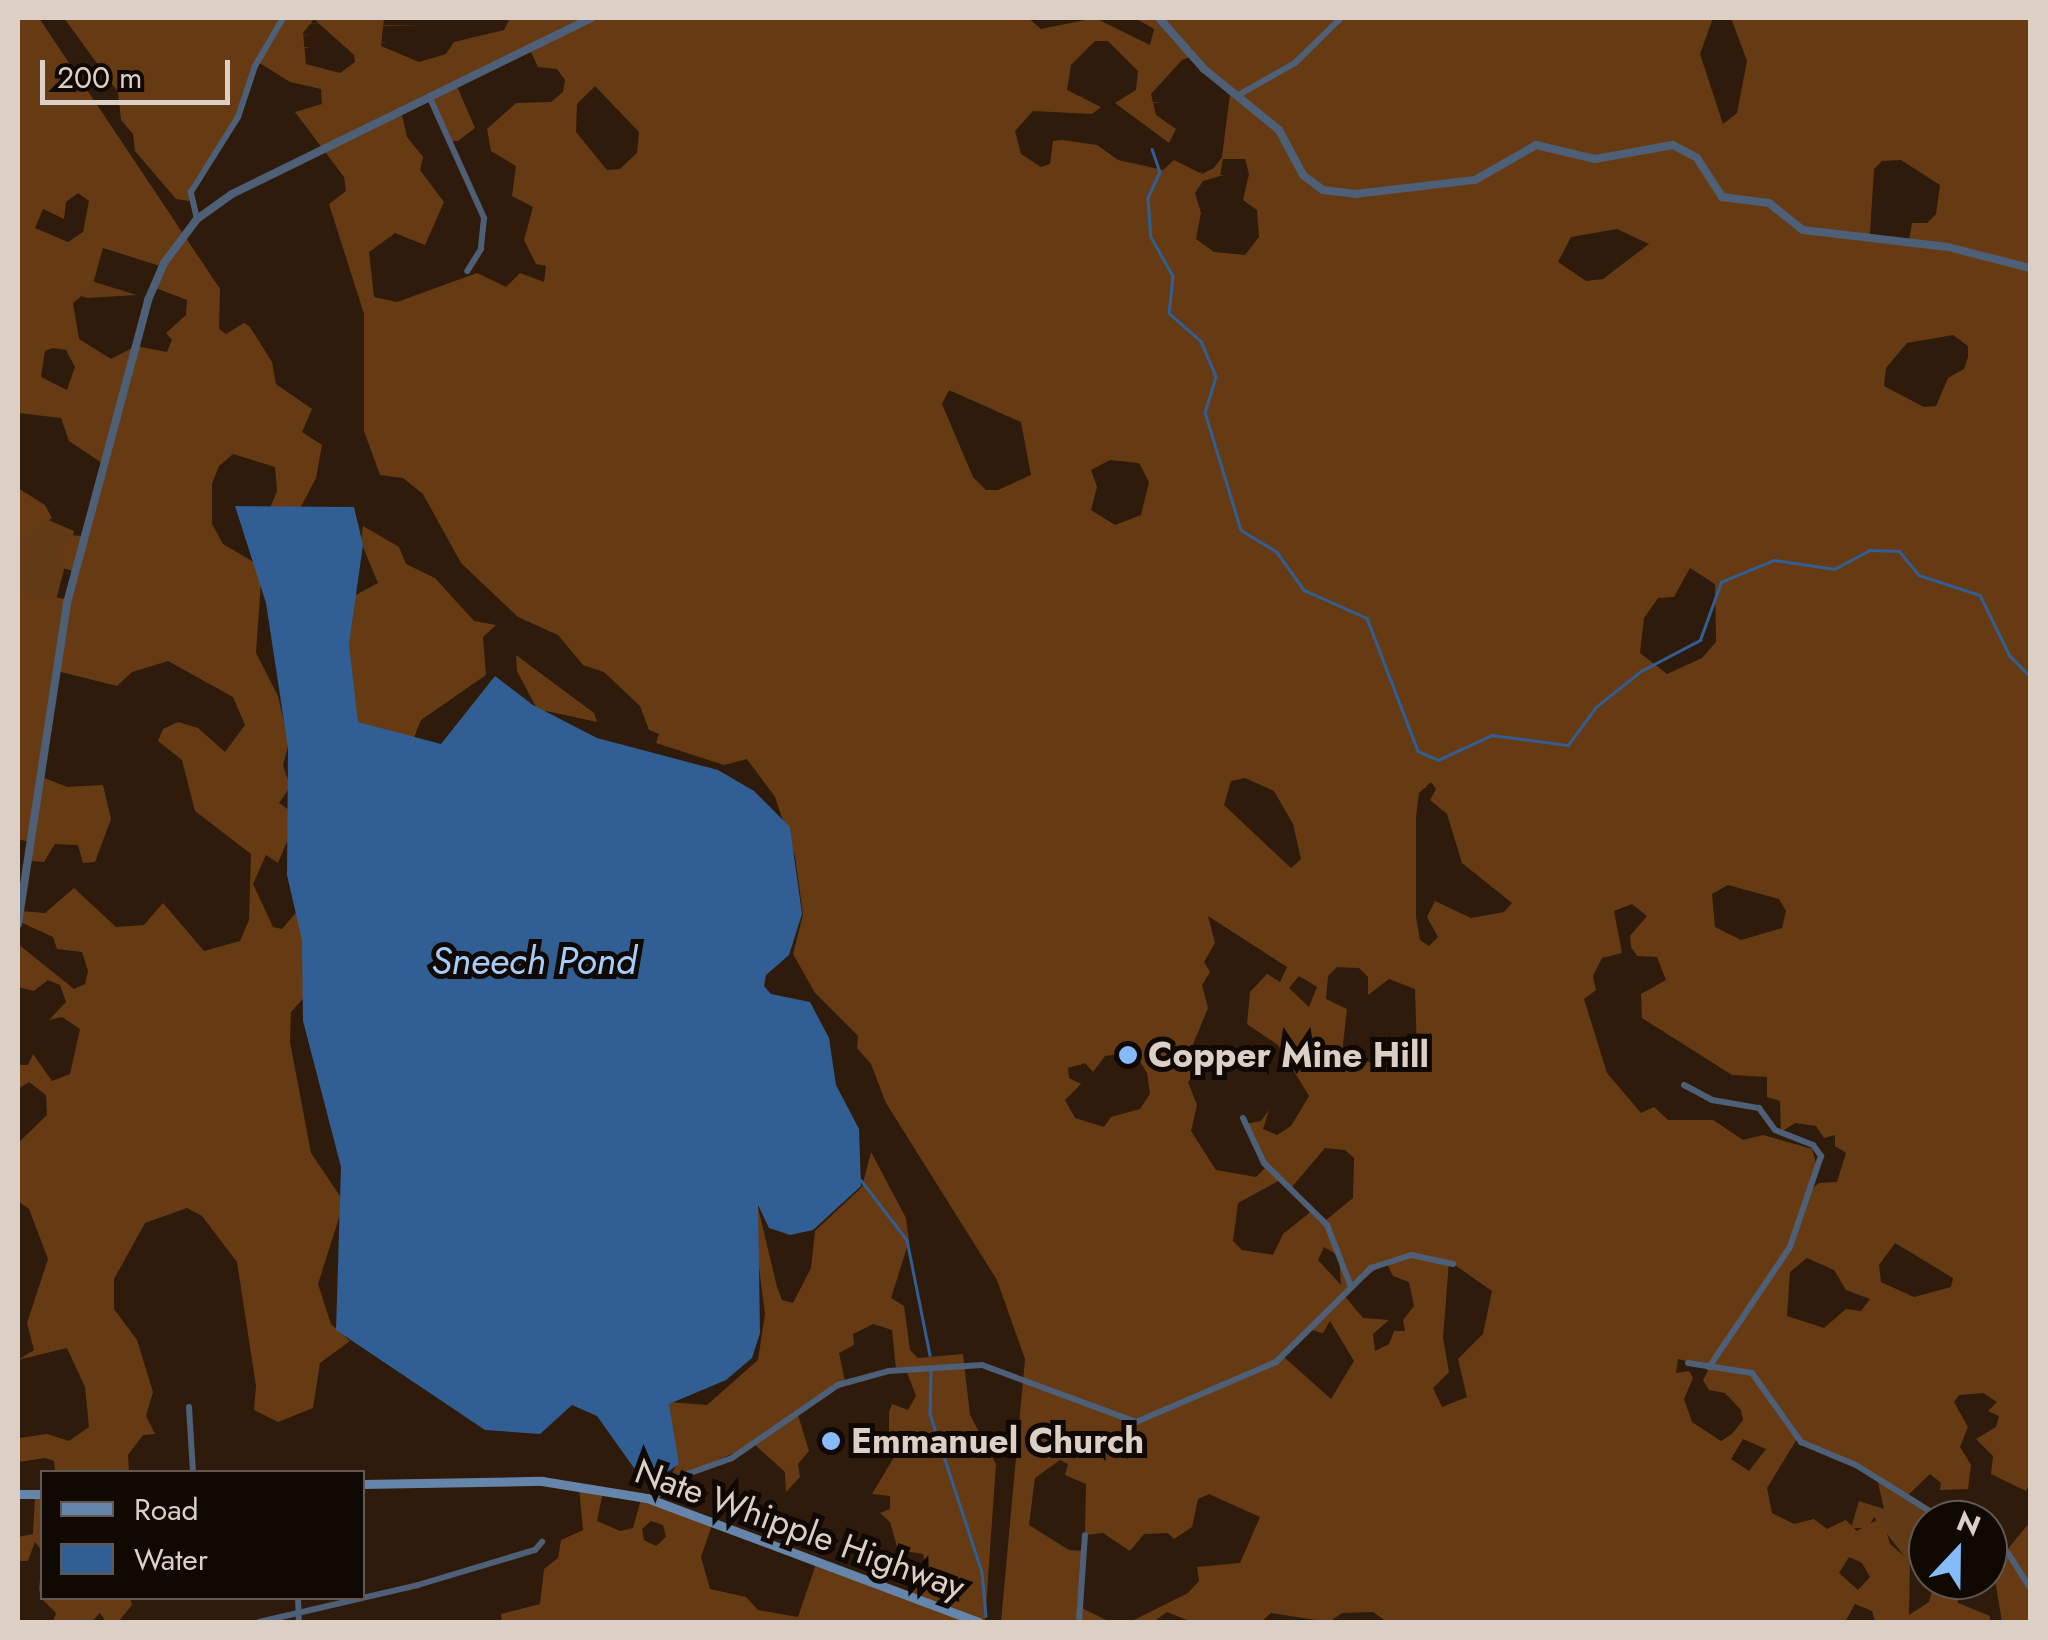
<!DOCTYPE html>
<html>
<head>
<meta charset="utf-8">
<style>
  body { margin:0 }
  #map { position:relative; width:2048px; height:1640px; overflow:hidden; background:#2e1b0b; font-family:Jost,sans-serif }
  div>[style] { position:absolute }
  .green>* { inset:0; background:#623a16 }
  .forest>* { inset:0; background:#663b14 }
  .water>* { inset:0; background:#315e93 }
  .stream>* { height:2.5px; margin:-1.25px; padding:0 1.25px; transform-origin:1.25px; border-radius:1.25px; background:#315e93 }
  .minor>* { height:6px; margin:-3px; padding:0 3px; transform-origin:3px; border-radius:3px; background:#4d6078 }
  .tertiary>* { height:8px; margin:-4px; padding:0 4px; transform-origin:4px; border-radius:4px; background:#4d6078 }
  .secondary>* { height:9px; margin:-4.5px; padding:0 4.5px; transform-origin:4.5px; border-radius:4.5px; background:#6685aa }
  .dots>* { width:28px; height:28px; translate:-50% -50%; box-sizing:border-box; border:5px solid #100803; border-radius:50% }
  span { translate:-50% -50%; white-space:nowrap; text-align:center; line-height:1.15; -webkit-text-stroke:10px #100803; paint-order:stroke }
  .poi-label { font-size:35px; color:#dccfc5; font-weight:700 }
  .left { translate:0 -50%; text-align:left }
  .street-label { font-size:35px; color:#dccfc5 }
  .water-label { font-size:38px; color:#a6ccfb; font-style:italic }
  .frame { position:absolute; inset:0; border:20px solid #dccfc5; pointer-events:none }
  .legend { position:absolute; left:40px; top:1470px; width:325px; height:130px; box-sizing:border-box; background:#100803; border:2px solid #625851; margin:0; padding:12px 18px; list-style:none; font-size:30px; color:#dccfc5 }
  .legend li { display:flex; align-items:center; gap:20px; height:50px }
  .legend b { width:50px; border:2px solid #625851 }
  .north { position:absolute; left:1908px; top:1500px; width:100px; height:100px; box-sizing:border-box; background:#100803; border:2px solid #625851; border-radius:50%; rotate:22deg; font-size:28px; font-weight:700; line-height:40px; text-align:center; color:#dccfc5 }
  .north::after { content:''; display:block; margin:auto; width:35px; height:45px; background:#86bbfb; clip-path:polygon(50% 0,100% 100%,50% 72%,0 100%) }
  .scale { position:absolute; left:40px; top:60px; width:190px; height:45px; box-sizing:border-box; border:5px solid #dccfc5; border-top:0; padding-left:12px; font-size:30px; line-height:35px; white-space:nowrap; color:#dccfc5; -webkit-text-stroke:8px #100803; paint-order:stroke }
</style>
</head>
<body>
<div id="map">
  <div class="green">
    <div style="clip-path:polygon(75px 276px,137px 295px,87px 298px,66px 291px)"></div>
    <div style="clip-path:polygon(18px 507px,74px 531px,53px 612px,18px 599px)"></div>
    <div style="clip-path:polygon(1877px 1478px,1949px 1520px,1928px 1520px,1928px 1568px,1911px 1565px,1874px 1517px,1868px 1528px,1851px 1528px,1859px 1501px,1884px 1509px)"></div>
  </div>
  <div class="forest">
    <div style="clip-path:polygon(evenodd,18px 18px,39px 18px,220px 289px,219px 329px,226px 334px,244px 323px,250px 327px,272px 362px,276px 384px,312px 409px,302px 432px,322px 445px,316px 478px,296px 516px,270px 508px,277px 491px,275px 467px,233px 454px,219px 466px,212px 484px,212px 524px,223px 544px,262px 567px,256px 653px,278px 696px,289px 743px,283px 765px,290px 787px,279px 803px,298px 816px,278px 863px,266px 855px,253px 884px,273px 927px,282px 929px,299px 909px,309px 992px,291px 1012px,290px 1042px,311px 1153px,344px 1202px,318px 1284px,331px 1324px,350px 1341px,320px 1363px,313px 1408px,278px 1422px,254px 1410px,256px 1386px,237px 1262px,202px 1216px,187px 1208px,145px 1223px,114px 1279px,114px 1309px,137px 1340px,153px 1392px,146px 1416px,155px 1434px,143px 1435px,128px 1455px,129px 1472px,55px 1472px,54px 1461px,45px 1458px,19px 1462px,19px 1438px,47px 1434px,69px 1441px,89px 1427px,85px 1387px,67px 1348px,18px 1360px,34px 1350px,27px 1323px,48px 1259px,29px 1209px,18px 1201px,18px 1143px,47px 1115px,46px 1095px,29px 1082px,18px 1089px,18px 1065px,28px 1065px,33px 1054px,52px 1081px,70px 1074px,80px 1029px,62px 1017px,49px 1020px,66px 1002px,60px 985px,48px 980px,34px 991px,18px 987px,18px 944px,74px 989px,85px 984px,88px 971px,82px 952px,57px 949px,53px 937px,18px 921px,20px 911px,45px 913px,74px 888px,116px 927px,144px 925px,163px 903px,204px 951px,240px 941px,249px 920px,251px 854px,195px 811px,182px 760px,158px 741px,163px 729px,178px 722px,198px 728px,225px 752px,245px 725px,233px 697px,168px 661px,132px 672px,117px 686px,57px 671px,42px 777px,67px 787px,103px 785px,111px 819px,95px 862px,83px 863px,78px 845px,55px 844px,44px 862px,30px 861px,29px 842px,18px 839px,18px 568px,25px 577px,18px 587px,26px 593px,66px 599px,73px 571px,63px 568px,56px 553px,70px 535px,81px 536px,102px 463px,69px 441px,61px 418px,18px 413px,18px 18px,78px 193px,89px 201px,83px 232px,68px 242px,35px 228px,43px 209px,64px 219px,66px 202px,78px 193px,18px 18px,103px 248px,160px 266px,153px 287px,187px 300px,186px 315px,166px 333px,172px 340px,167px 352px,136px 346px,111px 359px,79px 339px,73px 303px,92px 287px,103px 248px,18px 18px,53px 348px,66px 350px,75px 367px,67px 390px,41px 377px,45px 351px,53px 348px)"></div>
    <div style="clip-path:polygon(evenodd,64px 18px,384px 18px,381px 46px,419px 62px,446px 54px,454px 42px,504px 30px,510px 18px,1028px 18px,1041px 29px,1095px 18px,1150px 45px,1154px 29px,1135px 18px,1713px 18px,1700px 54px,1723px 124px,1737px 113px,1747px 61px,1731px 18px,2030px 18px,2030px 1482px,2026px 1491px,1991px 1474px,1993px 1456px,1976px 1439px,1996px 1427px,1999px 1416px,1988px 1411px,1997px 1402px,1983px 1393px,1959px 1395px,1954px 1402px,1968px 1427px,1960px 1447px,1971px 1465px,1968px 1489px,1940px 1490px,1941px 1483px,1930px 1474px,1905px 1498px,1859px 1467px,1797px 1439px,1767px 1488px,1772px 1513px,1794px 1524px,1814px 1519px,1827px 1529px,1846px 1520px,1857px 1531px,1882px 1517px,1890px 1544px,1910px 1561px,1909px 1615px,1929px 1602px,1935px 1580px,1957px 1580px,1958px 1603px,1990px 1616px,1990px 1622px,1875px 1622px,1872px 1611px,1855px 1604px,1845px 1622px,1387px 1622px,1373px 1612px,1342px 1613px,1329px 1622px,1271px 1613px,1261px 1622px,1192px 1622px,1167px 1612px,1153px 1622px,1130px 1622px,1188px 1593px,1199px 1581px,1197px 1567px,1240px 1563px,1260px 1517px,1209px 1494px,1198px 1499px,1192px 1527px,1174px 1539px,1168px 1533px,1144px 1534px,1130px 1551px,1103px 1533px,1085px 1535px,1086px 1484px,1065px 1475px,1068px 1464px,1060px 1460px,1035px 1478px,1029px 1525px,1069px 1550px,1084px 1551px,1082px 1608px,1110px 1622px,1001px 1622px,1025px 1359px,997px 1280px,886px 1103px,871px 1064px,857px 1048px,858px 1036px,815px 993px,793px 954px,803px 915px,795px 856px,775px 797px,747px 759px,724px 765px,656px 743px,659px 734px,649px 730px,640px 706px,604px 672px,583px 665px,558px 635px,518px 617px,461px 563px,423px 494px,403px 478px,380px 475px,364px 431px,364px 314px,329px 204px,346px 191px,344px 177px,295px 112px,322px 104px,321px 89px,290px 82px,258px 62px,235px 120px,189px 201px,176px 199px,135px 151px,133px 134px,121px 120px,118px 92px,64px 18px,314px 19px,354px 55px,355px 62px,340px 73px,306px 64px,303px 33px,314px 19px,64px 18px,1095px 41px,1108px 41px,1138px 71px,1136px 90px,1115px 103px,1169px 143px,1176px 129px,1156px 115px,1151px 94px,1182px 60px,1193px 56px,1230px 94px,1222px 157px,1214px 168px,1202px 174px,1174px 160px,1163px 170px,1118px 160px,1097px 145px,1062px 140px,1053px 141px,1050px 164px,1041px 167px,1021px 154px,1015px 131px,1033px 111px,1092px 114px,1101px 107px,1067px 90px,1071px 65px,1095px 41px,64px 18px,530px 50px,538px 67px,557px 69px,565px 80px,563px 92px,551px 102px,516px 103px,487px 129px,491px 151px,516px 166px,512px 196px,533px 207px,524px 240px,536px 264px,546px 266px,544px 282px,520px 273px,506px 287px,477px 273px,397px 302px,374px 297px,369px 252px,395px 233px,425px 245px,444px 202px,420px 170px,423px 157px,407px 137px,401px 111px,430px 97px,451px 141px,458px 141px,475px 128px,456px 84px,530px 50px,64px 18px,595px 86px,639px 132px,637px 153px,620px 169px,607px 170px,576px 132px,577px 104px,595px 86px,64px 18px,1223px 159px,1245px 159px,1249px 174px,1243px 200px,1257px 210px,1259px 237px,1245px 255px,1214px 252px,1196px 239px,1201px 213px,1195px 193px,1203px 181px,1220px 176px,1223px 159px,64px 18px,1901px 160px,1940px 185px,1936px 214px,1927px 223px,1912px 223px,1909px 240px,1870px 234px,1874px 169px,1882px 161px,1901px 160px,64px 18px,1617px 229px,1649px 244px,1603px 279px,1586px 281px,1558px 262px,1571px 237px,1617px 229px,64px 18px,1953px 335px,1968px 346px,1968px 357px,1964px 369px,1948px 378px,1936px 406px,1924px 407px,1884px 386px,1886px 368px,1907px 343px,1953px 335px,64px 18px,949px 390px,1021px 422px,1031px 475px,998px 490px,986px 490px,973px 477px,942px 404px,949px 390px,64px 18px,1110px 460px,1139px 463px,1149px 482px,1141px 515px,1115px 525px,1091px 510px,1097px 487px,1091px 470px,1110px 460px,64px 18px,1690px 568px,1715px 584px,1716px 642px,1702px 658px,1667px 674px,1640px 653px,1644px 618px,1658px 598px,1674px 597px,1690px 568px,64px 18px,1245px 778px,1274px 791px,1293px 824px,1301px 859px,1291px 868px,1224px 805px,1231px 781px,1245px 778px,64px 18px,1431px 782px,1436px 789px,1430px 800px,1447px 814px,1462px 863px,1512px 903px,1504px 912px,1471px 918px,1435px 901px,1427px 917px,1438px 937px,1429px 946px,1420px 940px,1416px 917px,1416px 817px,1419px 793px,1431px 782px,64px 18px,1728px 885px,1779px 899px,1786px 911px,1782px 928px,1741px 940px,1715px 927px,1712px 894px,1728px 885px,64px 18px,1632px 904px,1647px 916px,1630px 936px,1631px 947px,1637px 956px,1657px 957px,1666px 980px,1641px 994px,1642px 1018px,1732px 1075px,1767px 1077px,1767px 1097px,1780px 1101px,1781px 1132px,1795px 1123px,1816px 1126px,1824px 1138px,1835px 1135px,1835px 1146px,1846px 1153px,1837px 1182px,1819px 1183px,1808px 1192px,1817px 1166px,1812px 1149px,1763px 1135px,1743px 1140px,1713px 1120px,1668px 1120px,1654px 1107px,1641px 1113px,1607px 1073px,1584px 999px,1596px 990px,1593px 976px,1602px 958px,1622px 953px,1614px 911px,1632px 904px,64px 18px,1208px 916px,1287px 967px,1280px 982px,1267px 974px,1250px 992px,1247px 1024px,1278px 1045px,1309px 1096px,1291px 1126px,1277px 1135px,1263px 1129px,1269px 1110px,1261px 1121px,1245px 1124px,1267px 1166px,1256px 1177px,1216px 1170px,1191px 1131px,1197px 1105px,1188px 1082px,1199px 1068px,1189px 1054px,1208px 1008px,1202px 985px,1210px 972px,1204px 962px,1215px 943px,1208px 916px,64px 18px,1337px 967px,1359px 968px,1368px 977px,1368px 995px,1389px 979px,1415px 989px,1417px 1053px,1409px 1067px,1400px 1072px,1342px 1053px,1347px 1009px,1326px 999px,1328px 976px,1337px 967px,64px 18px,1299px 976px,1317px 987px,1309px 1007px,1289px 988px,1299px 976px,64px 18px,1121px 1054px,1139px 1060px,1147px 1073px,1150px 1094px,1140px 1109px,1111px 1117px,1104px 1127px,1075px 1118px,1065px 1100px,1081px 1084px,1069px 1078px,1068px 1068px,1085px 1063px,1093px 1072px,1105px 1056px,1121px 1054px,64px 18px,1325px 1148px,1345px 1150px,1354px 1158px,1353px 1198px,1326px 1220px,1313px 1210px,1283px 1234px,1273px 1255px,1242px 1250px,1233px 1241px,1238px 1203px,1280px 1180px,1291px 1188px,1325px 1148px,64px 18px,1895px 1243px,1953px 1278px,1951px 1287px,1914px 1297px,1881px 1282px,1879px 1265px,1895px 1243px,64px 18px,1324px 1247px,1339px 1256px,1341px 1285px,1318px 1260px,1324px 1247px,64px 18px,1807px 1258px,1834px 1270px,1846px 1290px,1870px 1299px,1861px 1311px,1846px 1309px,1824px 1328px,1787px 1316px,1790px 1272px,1807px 1258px,64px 18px,1449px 1261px,1492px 1291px,1483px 1334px,1458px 1359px,1467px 1397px,1442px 1407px,1433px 1388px,1449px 1372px,1443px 1338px,1449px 1261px,64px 18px,1386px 1262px,1393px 1276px,1409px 1282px,1414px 1306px,1403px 1320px,1405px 1331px,1394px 1331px,1389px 1344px,1375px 1351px,1373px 1334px,1389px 1320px,1363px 1318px,1343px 1294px,1386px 1262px,64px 18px,1330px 1321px,1354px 1361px,1331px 1399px,1284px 1357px,1311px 1330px,1323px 1333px,1330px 1321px,64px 18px,1678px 1359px,1710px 1367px,1703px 1380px,1709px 1390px,1725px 1393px,1741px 1410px,1743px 1420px,1732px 1434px,1721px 1441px,1692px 1422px,1684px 1399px,1693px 1378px,1689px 1371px,1676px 1373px,1678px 1359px,64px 18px,1743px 1439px,1766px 1449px,1749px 1471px,1731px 1459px,1743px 1439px,64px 18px,1849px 1557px,1862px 1563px,1870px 1577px,1858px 1590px,1839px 1573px,1849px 1557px)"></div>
    <div style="clip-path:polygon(18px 488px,45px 505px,52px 518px,18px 543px)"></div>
    <div style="clip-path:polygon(363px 526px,399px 547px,406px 564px,435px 578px,474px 621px,496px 625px,483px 637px,486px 675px,421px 720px,411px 745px,327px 710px,350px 598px,378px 583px,361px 542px)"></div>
    <div style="clip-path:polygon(516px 655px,594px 713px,597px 722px,537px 709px,517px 671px)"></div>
    <div style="clip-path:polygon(evenodd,871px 1152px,906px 1218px,909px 1241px,891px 1298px,904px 1306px,910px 1350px,918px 1358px,963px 1354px,970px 1415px,996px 1464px,985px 1622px,502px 1622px,501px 1614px,540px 1604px,544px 1569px,558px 1558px,561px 1540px,583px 1530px,579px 1487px,603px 1492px,597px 1521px,620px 1531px,633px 1528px,641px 1499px,713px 1522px,701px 1557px,710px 1589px,746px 1597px,758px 1610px,798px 1617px,817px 1561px,910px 1596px,917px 1581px,929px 1575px,923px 1554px,898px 1550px,890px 1522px,880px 1513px,890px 1509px,890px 1496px,872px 1494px,899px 1449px,889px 1431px,889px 1412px,892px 1404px,908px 1410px,916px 1396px,906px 1370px,896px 1369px,892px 1330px,873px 1324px,853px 1334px,854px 1345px,839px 1353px,845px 1381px,798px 1415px,809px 1451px,798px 1464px,800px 1477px,786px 1492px,785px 1472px,754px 1444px,666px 1483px,678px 1463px,665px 1425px,668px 1402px,707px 1405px,758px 1360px,765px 1314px,752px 1213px,757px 1203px,777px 1287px,782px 1300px,793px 1303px,811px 1268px,815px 1231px,862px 1187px,871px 1152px,651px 1521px,663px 1525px,666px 1537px,656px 1546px,644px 1540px,642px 1529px,651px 1521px)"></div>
    <div style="clip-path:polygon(42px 1495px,42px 1551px,35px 1542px,28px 1561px,18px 1561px,18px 1537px,33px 1534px,35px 1496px)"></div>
    <div style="clip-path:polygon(2030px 1522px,2030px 1622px,2002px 1622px,1988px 1538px,2007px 1550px)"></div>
    <div style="clip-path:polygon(42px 1559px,42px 1598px,130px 1598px,132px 1605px,118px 1622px,106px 1622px,100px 1613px,91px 1622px,53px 1622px,56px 1613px,42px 1599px,39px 1590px)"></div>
  </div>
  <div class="water">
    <div style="clip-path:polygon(235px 506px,354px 507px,363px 545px,349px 644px,358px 722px,441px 744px,495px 676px,533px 705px,597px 738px,718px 770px,754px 791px,790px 827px,802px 914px,789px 955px,766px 975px,764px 986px,771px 994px,810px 1002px,829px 1038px,836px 1085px,859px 1129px,861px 1186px,813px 1230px,790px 1235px,769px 1228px,758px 1205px,760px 1333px,752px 1358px,726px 1380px,669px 1404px,679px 1464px,653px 1482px,634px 1468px,597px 1416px,572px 1405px,540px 1434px,485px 1430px,336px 1330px,341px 1167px,303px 1021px,302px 940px,287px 875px,288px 748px,266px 603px)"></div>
  </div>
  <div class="stream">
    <div style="left:1152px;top:149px;width:24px;rotate:71deg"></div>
    <div style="left:1160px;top:172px;width:29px;rotate:115deg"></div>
    <div style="left:1148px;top:198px;width:39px;rotate:86deg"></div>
    <div style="left:1151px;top:237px;width:45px;rotate:60.6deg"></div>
    <div style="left:1173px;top:276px;width:37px;rotate:96deg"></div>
    <div style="left:1169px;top:313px;width:43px;rotate:41.2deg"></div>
    <div style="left:1201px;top:341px;width:39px;rotate:67deg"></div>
    <div style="left:1216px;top:377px;width:37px;rotate:107deg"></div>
    <div style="left:1205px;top:412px;width:123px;rotate:73deg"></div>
    <div style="left:1241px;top:530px;width:42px;rotate:31.4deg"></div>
    <div style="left:1277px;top:552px;width:47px;rotate:54.6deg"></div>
    <div style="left:1304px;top:590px;width:69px;rotate:24deg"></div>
    <div style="left:1367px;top:618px;width:142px;rotate:69deg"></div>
    <div style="left:1418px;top:751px;width:22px;rotate:24deg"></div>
    <div style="left:1438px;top:760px;width:60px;rotate:-24.8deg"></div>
    <div style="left:1492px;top:735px;width:77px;rotate:7.5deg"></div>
    <div style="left:1568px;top:745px;width:47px;rotate:-53.6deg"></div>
    <div style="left:1596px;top:707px;width:58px;rotate:-38.7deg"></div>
    <div style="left:1641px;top:671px;width:67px;rotate:-27.7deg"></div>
    <div style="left:1700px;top:640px;width:62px;rotate:-70.1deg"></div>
    <div style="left:1721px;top:582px;width:57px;rotate:-22.5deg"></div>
    <div style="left:1774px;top:560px;width:61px;rotate:8.5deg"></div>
    <div style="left:1834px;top:569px;width:40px;rotate:-28deg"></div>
    <div style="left:1869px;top:550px;width:30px;rotate:2deg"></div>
    <div style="left:1899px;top:551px;width:31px;rotate:50deg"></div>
    <div style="left:1919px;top:575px;width:64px;rotate:18.2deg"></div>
    <div style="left:1980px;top:595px;width:68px;rotate:63.8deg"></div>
    <div style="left:2010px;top:656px;width:28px;rotate:45deg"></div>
    <div style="left:861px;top:1180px;width:76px;rotate:52.5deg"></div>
    <div style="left:907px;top:1240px;width:117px;rotate:78.7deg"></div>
    <div style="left:931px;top:1372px;width:42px;rotate:91.4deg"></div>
    <div style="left:930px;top:1414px;width:166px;rotate:71.8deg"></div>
    <div style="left:982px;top:1572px;width:44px;rotate:84.8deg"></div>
  </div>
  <div class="minor">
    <div style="left:1240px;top:94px;width:63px;rotate:-29.4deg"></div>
    <div style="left:1295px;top:63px;width:64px;rotate:-44.4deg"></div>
    <div style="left:429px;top:96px;width:134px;rotate:65.7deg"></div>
    <div style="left:484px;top:218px;width:31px;rotate:96deg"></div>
    <div style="left:481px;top:249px;width:26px;rotate:122deg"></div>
    <div style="left:197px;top:219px;width:28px;rotate:-103deg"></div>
    <div style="left:191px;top:192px;width:89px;rotate:-57.9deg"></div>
    <div style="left:238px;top:117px;width:54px;rotate:-71.6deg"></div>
    <div style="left:255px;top:66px;width:56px;rotate:-59.7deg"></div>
    <div style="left:1684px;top:1085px;width:32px;rotate:28deg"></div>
    <div style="left:1712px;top:1100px;width:48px;rotate:9.7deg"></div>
    <div style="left:1759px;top:1108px;width:27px;rotate:54deg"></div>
    <div style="left:1775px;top:1130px;width:41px;rotate:21.5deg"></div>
    <div style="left:1813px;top:1145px;width:14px;rotate:54deg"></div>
    <div style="left:1821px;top:1156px;width:96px;rotate:108.8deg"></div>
    <div style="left:1790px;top:1247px;width:145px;rotate:124deg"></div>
    <div style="left:1243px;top:1118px;width:50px;rotate:65deg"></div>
    <div style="left:1264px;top:1163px;width:88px;rotate:44.5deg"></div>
    <div style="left:1327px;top:1225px;width:63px;rotate:68.7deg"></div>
    <div style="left:1688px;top:1363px;width:65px;rotate:8.9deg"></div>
    <div style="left:1752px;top:1373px;width:85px;rotate:54.6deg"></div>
    <div style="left:1801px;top:1442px;width:60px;rotate:22.7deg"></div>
    <div style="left:1856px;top:1465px;width:104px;rotate:32deg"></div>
    <div style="left:189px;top:1407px;width:65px;rotate:86.5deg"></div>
    <div style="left:653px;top:1499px;width:34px;rotate:-40deg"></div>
    <div style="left:679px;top:1477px;width:56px;rotate:-19.7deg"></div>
    <div style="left:732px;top:1458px;width:129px;rotate:-34.6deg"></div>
    <div style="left:838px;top:1385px;width:53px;rotate:-15.4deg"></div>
    <div style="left:889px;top:1371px;width:93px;rotate:-3.7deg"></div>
    <div style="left:982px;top:1365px;width:164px;rotate:20.3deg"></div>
    <div style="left:1136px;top:1422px;width:152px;rotate:-23.2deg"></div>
    <div style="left:1276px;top:1362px;width:134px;rotate:-44.7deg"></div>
    <div style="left:1371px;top:1268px;width:42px;rotate:-18deg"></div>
    <div style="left:1411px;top:1255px;width:43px;rotate:12.1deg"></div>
    <div style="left:1988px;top:1539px;width:24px;rotate:35deg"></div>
    <div style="left:2008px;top:1553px;width:41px;rotate:57.8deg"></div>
    <div style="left:298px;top:1598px;width:24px;rotate:88deg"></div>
    <div style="left:259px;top:1622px;width:163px;rotate:-13.1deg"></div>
    <div style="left:418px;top:1585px;width:122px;rotate:-16.7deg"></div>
    <div style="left:535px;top:1550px;width:11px;rotate:-49deg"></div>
    <div style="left:1079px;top:1622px;width:87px;rotate:-86.1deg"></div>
  </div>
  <div class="tertiary">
    <div style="left:1159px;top:18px;width:68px;rotate:48.6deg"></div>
    <div style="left:1204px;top:69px;width:97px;rotate:39.1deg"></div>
    <div style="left:1279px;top:130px;width:51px;rotate:61.9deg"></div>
    <div style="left:1303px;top:175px;width:25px;rotate:37deg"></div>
    <div style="left:1323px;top:190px;width:32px;rotate:7deg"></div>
    <div style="left:1355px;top:194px;width:121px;rotate:-6.7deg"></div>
    <div style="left:1475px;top:180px;width:70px;rotate:-29.8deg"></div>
    <div style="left:1536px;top:145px;width:61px;rotate:13.3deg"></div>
    <div style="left:1595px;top:159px;width:79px;rotate:-10.2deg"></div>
    <div style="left:1673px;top:145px;width:27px;rotate:28deg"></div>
    <div style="left:1697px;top:158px;width:46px;rotate:57.3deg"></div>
    <div style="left:1722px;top:197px;width:47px;rotate:7.3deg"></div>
    <div style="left:1769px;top:203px;width:43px;rotate:38.5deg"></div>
    <div style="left:1803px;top:230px;width:146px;rotate:6.7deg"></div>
    <div style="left:1948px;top:247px;width:85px;rotate:14.4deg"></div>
    <div style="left:18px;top:924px;width:325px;rotate:-81.3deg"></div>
    <div style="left:67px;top:603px;width:314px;rotate:-75deg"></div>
    <div style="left:148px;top:300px;width:40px;rotate:-66.6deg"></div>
    <div style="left:164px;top:263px;width:55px;rotate:-53.1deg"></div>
    <div style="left:197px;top:219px;width:43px;rotate:-35.5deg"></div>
    <div style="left:232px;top:194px;width:401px;rotate:-26.1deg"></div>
  </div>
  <div class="secondary">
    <div style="left:362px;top:1484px;width:180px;rotate:-1deg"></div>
    <div style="left:542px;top:1481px;width:106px;rotate:9.2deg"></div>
    <div style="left:647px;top:1498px;width:354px;rotate:20.5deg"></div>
    <div style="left:18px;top:1494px;width:24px"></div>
  </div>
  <div class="dots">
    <div style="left:1128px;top:1055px;background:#86bbfb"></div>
    <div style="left:831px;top:1441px;background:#86bbfb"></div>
  </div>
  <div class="poi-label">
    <span class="left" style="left:1148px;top:1055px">Copper Mine Hill</span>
    <span class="left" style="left:851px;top:1441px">Emmanuel Church</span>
  </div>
  <div class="street-label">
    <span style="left:800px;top:1529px;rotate:20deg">Nate Whipple Highway</span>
  </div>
  <div class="water-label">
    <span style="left:534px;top:961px">Sneech Pond</span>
  </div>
  <div class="frame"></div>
  <ul class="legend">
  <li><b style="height:12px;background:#6685aa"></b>Road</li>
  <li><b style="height:28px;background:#315e93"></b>Water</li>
  </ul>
  <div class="north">N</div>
  <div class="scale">200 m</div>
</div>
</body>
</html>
